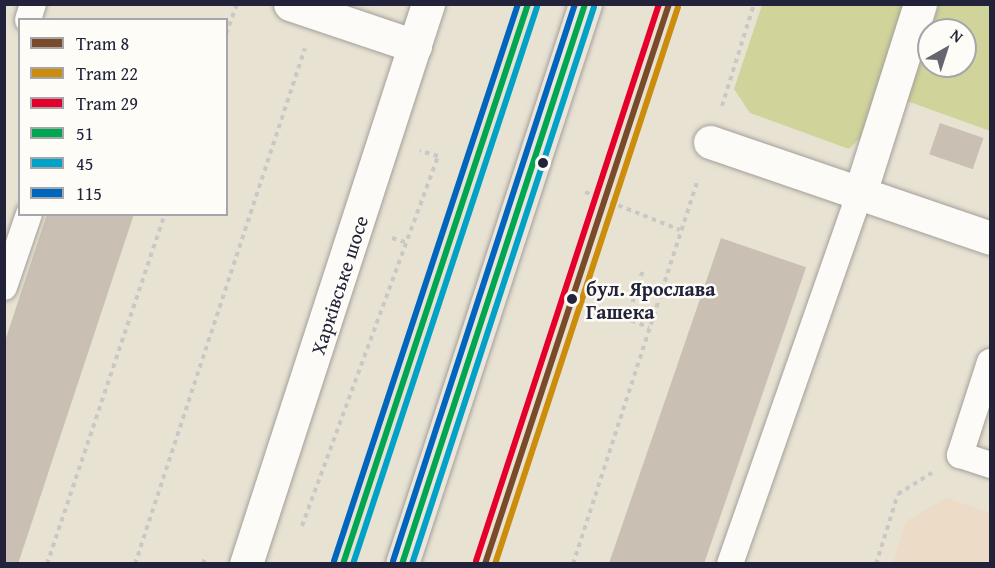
<!DOCTYPE html>
<html>
<head>
<meta charset="utf-8">
<style>
  body { margin:0 }
  #map { position:relative; width:995px; height:568px; overflow:hidden; background:#e8e2d3; font-family:"Gentium Book Plus",serif }
  div>[style] { position:absolute }
  .built>* { inset:0; background:#ecdbc6 }
  .green>* { inset:0; background:#d0d49a }
  .building>* { inset:0; background:#c9c0b3; transform-origin:0 0 }
  .path>* { height:4px; margin-top:-2px; transform-origin:0; background:repeating-linear-gradient(90deg,#c9c8c6 0 4.5px,transparent 0 9px) }
  .roads { filter:drop-shadow(0 0 2px #a39f9a) drop-shadow(0 0 2px #a39f9a) }
  .service>* { height:26px; margin:-13px; padding:0 13px; transform-origin:13px; border-radius:13px; background:#fcfbf8 }
  .minor>* { height:33px; margin:-16.5px; padding:0 16.5px; transform-origin:16.5px; border-radius:16.5px; background:#fcfbf8 }
  .primary>* { height:33px; margin:-16.5px; padding:0 16.5px; transform-origin:16.5px; border-radius:16.5px; background:#ece5dc }
  .bus-1>* { height:6px; margin:-3px; padding:0 3px; transform-origin:3px; border-radius:3px; background:#00a651 }
  .bus-2>* { height:6px; margin:-3px; padding:0 3px; transform-origin:3px; border-radius:3px; background:#02a2c7 }
  .bus-3>* { height:6px; margin:-3px; padding:0 3px; transform-origin:3px; border-radius:3px; background:#0065bd }
  .tram-1>* { height:6px; margin:-3px; padding:0 3px; transform-origin:3px; border-radius:3px; background:#7a4b2a }
  .tram-2>* { height:6px; margin:-3px; padding:0 3px; transform-origin:3px; border-radius:3px; background:#cc8c0c }
  .tram-3>* { height:6px; margin:-3px; padding:0 3px; transform-origin:3px; border-radius:3px; background:#e4002b }
  .dots>* { width:16px; height:16px; translate:-50% -50%; box-sizing:border-box; border:3px solid #fdfcf7; border-radius:50% }
  span { translate:-50% -50%; white-space:nowrap; text-align:center; line-height:1.15; -webkit-text-stroke:5px #fdfcf7; paint-order:stroke }
  .street-label { font-size:20px; color:#22223b }
  .stop-label { font-size:20px; color:#22223b; font-weight:700 }
  .left { translate:0 -50%; text-align:left }
  .frame { position:absolute; inset:0; border:6px solid #22223b; pointer-events:none }
  .legend { position:absolute; left:18px; top:18px; width:210px; height:198px; box-sizing:border-box; background:#fdfcf7; border:2px solid #a5a5ac; margin:0; padding:8px 10px; list-style:none; font-size:18px; color:#22223b }
  .legend li { display:flex; align-items:center; gap:12px; height:30px }
  .legend b { width:30px; border:2px solid #a5a5ac }
  .north { position:absolute; left:917px; top:18px; width:60px; height:60px; box-sizing:border-box; background:#fdfcf7; border:2px solid #a5a5ac; border-radius:50%; rotate:39deg; font-size:16px; font-weight:700; line-height:24px; text-align:center; color:#22223b }
  .north::after { content:''; display:block; margin:auto; width:21px; height:27px; background:#676570; clip-path:polygon(50% 0,100% 100%,50% 72%,0 100%) }
</style>
</head>
<body>
<div id="map">
  <div class="built">
    <div style="clip-path:polygon(946px 498px,990px 513px,990px 563px,893px 563px,906px 521px)"></div>
  </div>
  <div class="green">
    <div style="clip-path:polygon(762px 5px,912px 5px,872px 126px,849px 149px,750px 113px,734px 89px)"></div>
    <div style="clip-path:polygon(939px 5px,990px 5px,990px 131px,907px 101px,929px 35px,929px 66px,965px 66px,965px 30px,931px 30px)"></div>
  </div>
  <div class="building">
    <div style="left:940px;top:123px;width:46px;height:33px;rotate:19deg"></div>
    <div style="clip-path:polygon(47px 214px,134px 214px,18px 564px,4px 564px,4px 344px)"></div>
    <div style="left:721px;top:238px;width:90px;height:344px;rotate:19deg"></div>
  </div>
  <div class="path">
    <div style="left:226px;top:34px;width:32px;rotate:-70deg"></div>
    <div style="left:722px;top:106px;width:107px;rotate:-72.6deg"></div>
    <div style="left:585px;top:192px;width:102px;rotate:21.8deg"></div>
    <div style="left:392px;top:238px;width:14px;rotate:17deg"></div>
    <div style="left:572px;top:299px;width:82px;rotate:20deg"></div>
    <div style="left:627px;top:319px;width:52px;rotate:-71.9deg"></div>
    <div style="left:302px;top:526px;width:394px;rotate:-69.8deg"></div>
    <div style="left:438px;top:156px;width:19px;rotate:-164deg"></div>
    <div style="left:47px;top:564px;width:369px;rotate:-71.4deg"></div>
    <div style="left:135px;top:564px;width:543px;rotate:-71.77deg"></div>
    <div style="left:203px;top:564px;width:9px;rotate:-72deg"></div>
    <div style="left:573px;top:564px;width:405px;rotate:-72deg"></div>
    <div style="left:876px;top:564px;width:73px;rotate:-72.6deg"></div>
    <div style="left:898px;top:494px;width:40px;rotate:-32deg"></div>
  </div>
  <div class="roads">
    <div class="service">
      <div style="left:28px;top:20px;width:17px;rotate:-73deg"></div>
      <div style="left:4px;top:287px;width:77px;rotate:-71.1deg"></div>
      <div style="left:990px;top:362px;width:98px;rotate:107.9deg"></div>
      <div style="left:960px;top:455px;width:32px;rotate:18deg"></div>
      <div style="left:730px;top:564px;width:393px;rotate:-70.7deg"></div>
    </div>
    <div class="minor">
      <div style="left:290px;top:4px;width:132px;rotate:18.6deg"></div>
      <div style="left:710px;top:142px;width:296px;rotate:18.9deg"></div>
      <div style="left:860px;top:193px;width:198px;rotate:-72.4deg"></div>
      <div style="left:246px;top:564px;width:589px;rotate:-72deg"></div>
    </div>
    <div class="primary">
      <div style="left:402px;top:564px;width:589px;rotate:-71.9deg"></div>
    </div>
  </div>
  <div class="bus-1">
    <div style="left:343px;top:564px;width:590px;rotate:-71.72deg"></div>
    <div style="left:402px;top:564px;width:589px;rotate:-71.9deg"></div>
  </div>
  <div class="bus-2">
    <div style="left:353px;top:564px;width:587px;rotate:-71.72deg"></div>
    <div style="left:412px;top:564px;width:586px;rotate:-71.91deg"></div>
  </div>
  <div class="bus-3">
    <div style="left:334px;top:561px;width:587px;rotate:-71.72deg"></div>
    <div style="left:393px;top:561px;width:586px;rotate:-71.91deg"></div>
  </div>
  <div class="tram-1">
    <div style="left:485px;top:564px;width:589px;rotate:-71.81deg"></div>
  </div>
  <div class="tram-2">
    <div style="left:495px;top:564px;width:586px;rotate:-71.81deg"></div>
  </div>
  <div class="tram-3">
    <div style="left:476px;top:561px;width:586px;rotate:-71.81deg"></div>
  </div>
  <div class="dots">
    <div style="left:543px;top:163px;background:#22223b"></div>
    <div style="left:572px;top:299px;background:#22223b"></div>
  </div>
  <div class="street-label">
    <span style="left:339px;top:285px;rotate:-72deg">Харківське шосе</span>
  </div>
  <div class="stop-label">
    <span class="left" style="left:586px;top:300px">бул. Ярослава<br>Гашека</span>
  </div>
  <div class="frame"></div>
  <ul class="legend">
  <li><b style="height:8px;background:#7a4b2a"></b>Tram 8</li>
  <li><b style="height:8px;background:#cc8c0c"></b>Tram 22</li>
  <li><b style="height:8px;background:#e4002b"></b>Tram 29</li>
  <li><b style="height:8px;background:#00a651"></b>51</li>
  <li><b style="height:8px;background:#02a2c7"></b>45</li>
  <li><b style="height:8px;background:#0065bd"></b>115</li>
  </ul>
  <div class="north">N</div>
</div>
</body>
</html>
